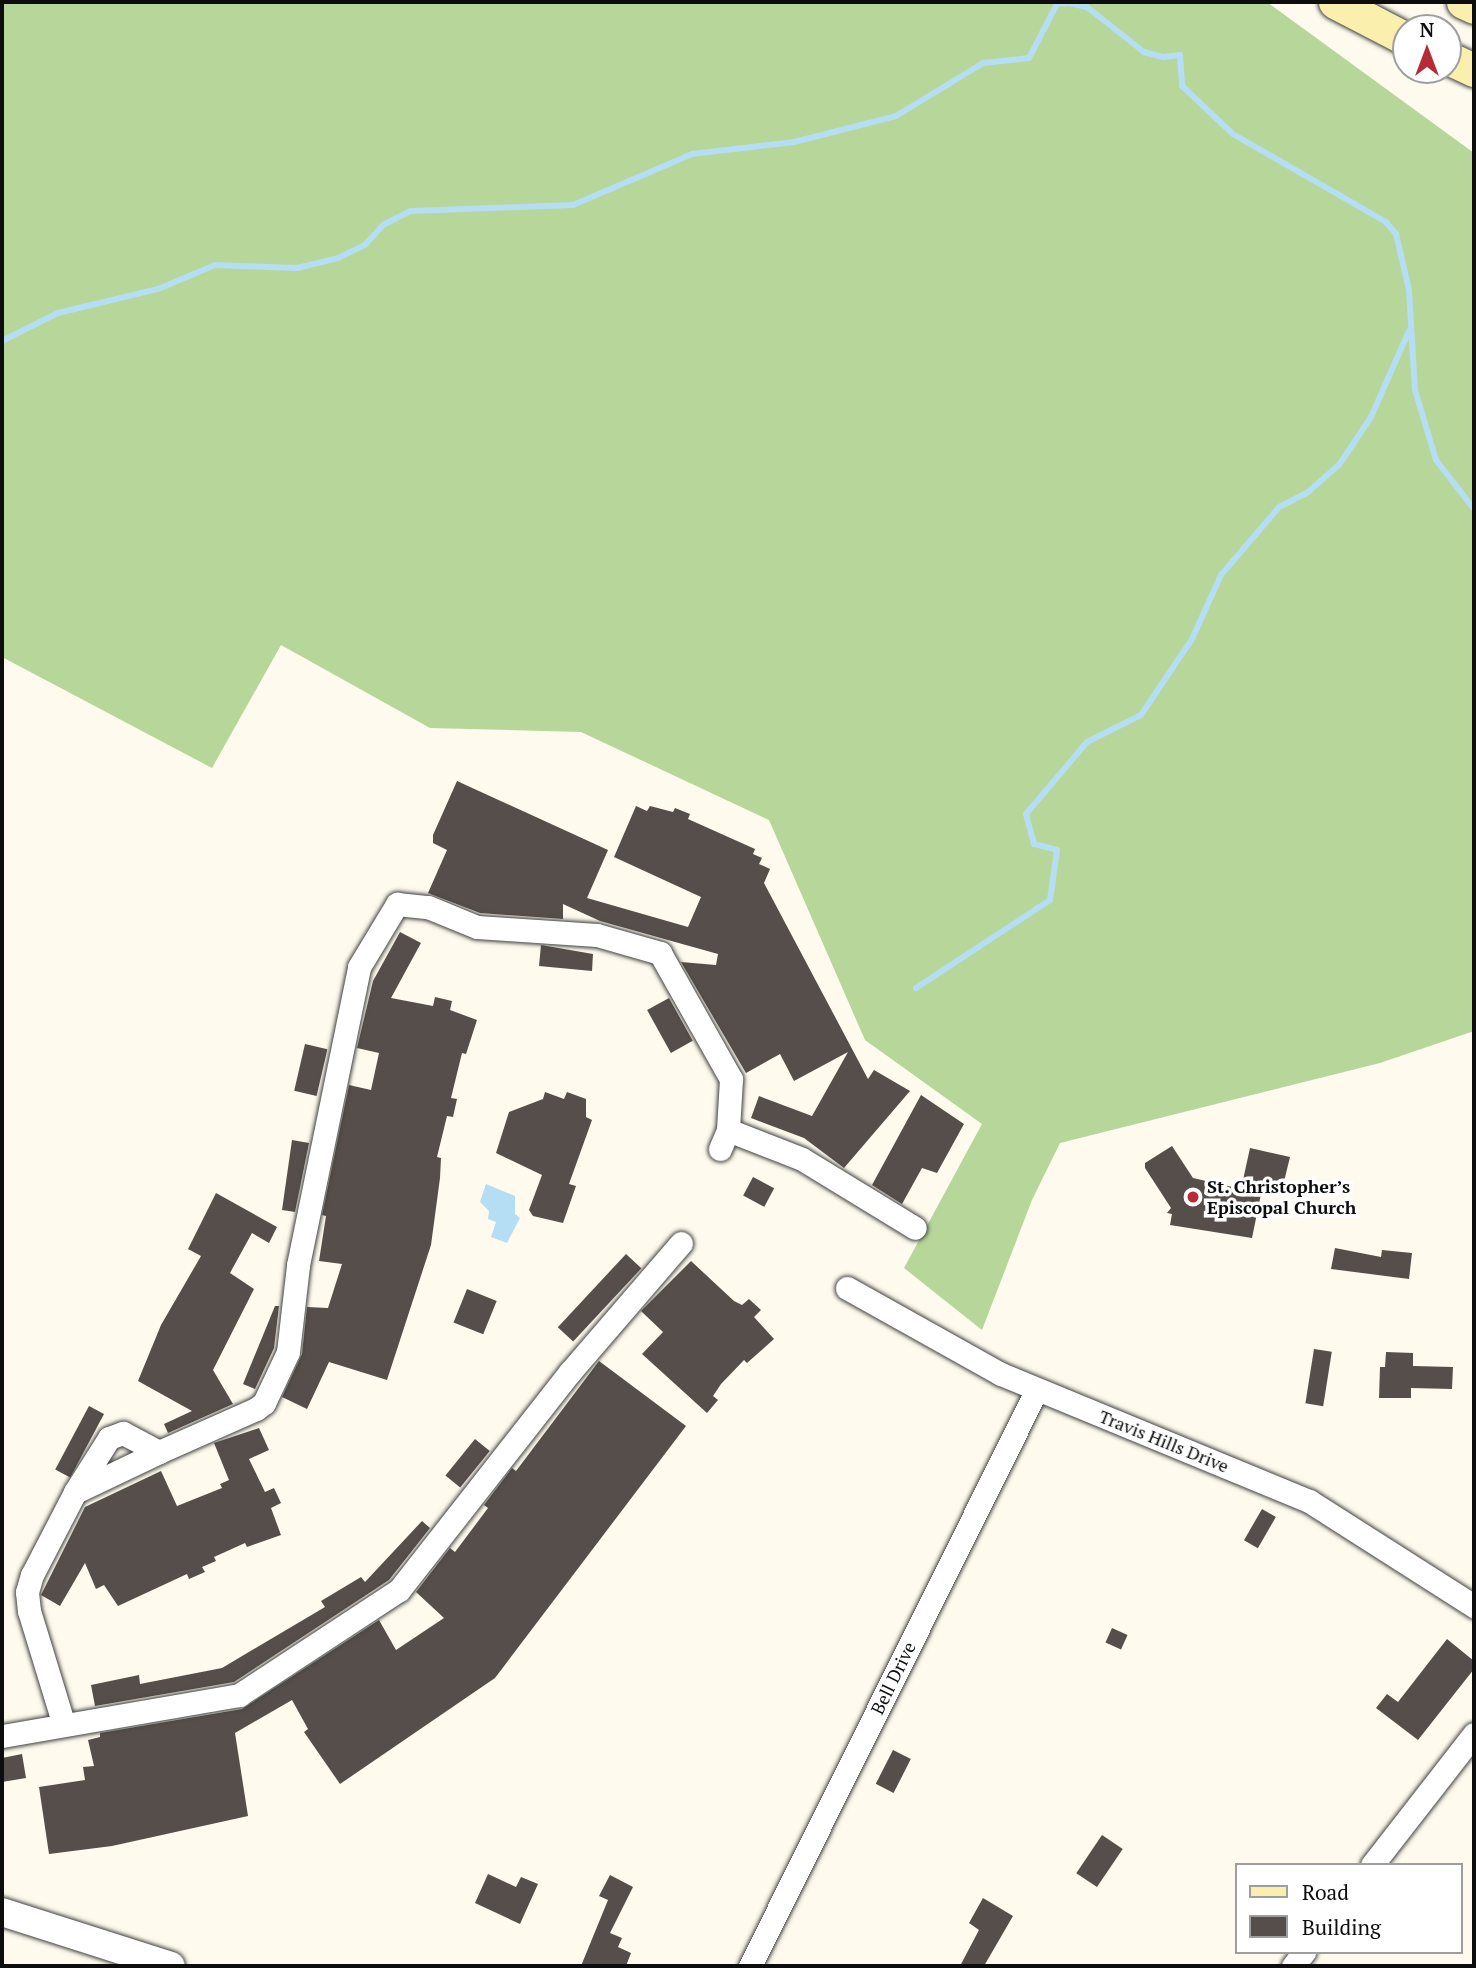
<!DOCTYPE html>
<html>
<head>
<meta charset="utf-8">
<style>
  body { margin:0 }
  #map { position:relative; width:1476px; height:1968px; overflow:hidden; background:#fefaed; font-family:"PT Serif",serif }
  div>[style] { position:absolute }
  .forest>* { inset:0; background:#b7d699 }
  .water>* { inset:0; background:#b5ddf3 }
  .stream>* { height:6px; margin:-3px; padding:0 3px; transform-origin:3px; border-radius:3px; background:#b5ddf3 }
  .building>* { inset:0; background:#554e4a; transform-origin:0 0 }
  .roads { filter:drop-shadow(0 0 2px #404040) drop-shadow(0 0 2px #404040) }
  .minor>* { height:23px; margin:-11.5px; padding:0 11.5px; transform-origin:11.5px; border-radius:11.5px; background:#fff }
  .tertiary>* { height:28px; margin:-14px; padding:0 14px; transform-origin:14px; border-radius:14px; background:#fff }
  .secondary>* { height:33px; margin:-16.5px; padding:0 16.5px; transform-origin:16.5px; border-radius:16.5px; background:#faefac }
  .dots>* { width:19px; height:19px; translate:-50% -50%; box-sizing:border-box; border:4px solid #fff; border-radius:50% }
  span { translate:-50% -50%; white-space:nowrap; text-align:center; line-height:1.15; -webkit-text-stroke:7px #fff; paint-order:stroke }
  .poi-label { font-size:18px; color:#0d0d0d; font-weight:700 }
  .left { translate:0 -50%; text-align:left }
  .street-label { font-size:18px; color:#0d0d0d }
  .frame { position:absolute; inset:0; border:4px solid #0d0d0d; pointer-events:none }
  .legend { position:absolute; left:1235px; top:1863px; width:228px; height:91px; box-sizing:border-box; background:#fff; border:2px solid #9e9e9e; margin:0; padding:9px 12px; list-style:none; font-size:21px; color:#0d0d0d }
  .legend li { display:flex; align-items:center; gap:14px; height:35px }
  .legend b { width:35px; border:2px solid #9e9e9e }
  .north { position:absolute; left:1392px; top:14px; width:70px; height:70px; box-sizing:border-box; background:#fff; border:2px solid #9e9e9e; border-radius:50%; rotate:0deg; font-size:19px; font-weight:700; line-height:28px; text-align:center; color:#0d0d0d }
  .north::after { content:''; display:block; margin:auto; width:24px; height:32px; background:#b52c37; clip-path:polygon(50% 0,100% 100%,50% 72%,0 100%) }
</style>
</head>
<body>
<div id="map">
  <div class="forest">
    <div style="clip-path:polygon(2px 2px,1267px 2px,1474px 153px,1474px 1031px,1380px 1063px,1060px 1143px,1032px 1200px,982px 1330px,904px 1268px,982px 1124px,865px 1040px,769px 820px,581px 732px,430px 728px,281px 645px,212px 768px,2px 657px)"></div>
  </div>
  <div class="water">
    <div style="clip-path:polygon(486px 1184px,515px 1196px,515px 1214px,520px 1218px,507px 1243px,491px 1237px,496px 1222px,488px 1219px,489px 1211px,480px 1202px)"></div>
  </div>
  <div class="stream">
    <div style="left:2px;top:341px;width:63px;rotate:-26.6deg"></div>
    <div style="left:58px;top:313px;width:103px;rotate:-13.5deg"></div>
    <div style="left:158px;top:289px;width:62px;rotate:-22.8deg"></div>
    <div style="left:215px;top:265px;width:82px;rotate:2.1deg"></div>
    <div style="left:297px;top:268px;width:42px;rotate:-13.7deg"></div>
    <div style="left:338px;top:258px;width:30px;rotate:-26deg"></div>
    <div style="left:365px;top:245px;width:27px;rotate:-48deg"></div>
    <div style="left:383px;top:225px;width:31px;rotate:-27deg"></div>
    <div style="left:411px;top:211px;width:162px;rotate:-2.1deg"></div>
    <div style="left:573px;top:205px;width:129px;rotate:-23.2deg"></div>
    <div style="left:692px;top:154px;width:103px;rotate:-6.7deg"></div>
    <div style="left:794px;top:142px;width:105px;rotate:-14.3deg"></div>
    <div style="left:896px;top:116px;width:102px;rotate:-31.3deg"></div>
    <div style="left:983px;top:63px;width:46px;rotate:-6.2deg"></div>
    <div style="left:1029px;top:58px;width:61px;rotate:-62.6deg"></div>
    <div style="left:1057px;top:4px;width:12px;rotate:-5deg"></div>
    <div style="left:1069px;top:3px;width:18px;rotate:13deg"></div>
    <div style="left:1087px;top:7px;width:73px;rotate:38.3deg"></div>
    <div style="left:1144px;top:52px;width:20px;rotate:15deg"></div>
    <div style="left:1163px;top:57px;width:17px;rotate:-7deg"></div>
    <div style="left:1180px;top:55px;width:31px;rotate:86deg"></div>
    <div style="left:1182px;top:86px;width:70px;rotate:43.3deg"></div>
    <div style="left:1233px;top:134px;width:177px;rotate:29.9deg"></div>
    <div style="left:1386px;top:222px;width:16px;rotate:50deg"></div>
    <div style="left:1396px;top:234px;width:57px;rotate:76.9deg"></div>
    <div style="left:1409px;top:290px;width:100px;rotate:86.6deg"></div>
    <div style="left:1415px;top:390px;width:73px;rotate:73.3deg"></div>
    <div style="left:1436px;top:460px;width:62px;rotate:52.2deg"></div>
    <div style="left:916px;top:988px;width:160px;rotate:-33.3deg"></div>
    <div style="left:1050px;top:900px;width:50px;rotate:-82deg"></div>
    <div style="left:1057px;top:850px;width:24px;rotate:-165deg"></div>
    <div style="left:1034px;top:844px;width:31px;rotate:-105deg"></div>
    <div style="left:1026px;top:814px;width:94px;rotate:-49.7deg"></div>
    <div style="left:1087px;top:742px;width:60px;rotate:-26.6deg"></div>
    <div style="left:1141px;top:715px;width:92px;rotate:-56.1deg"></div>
    <div style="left:1192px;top:639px;width:70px;rotate:-65.6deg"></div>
    <div style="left:1221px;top:575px;width:89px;rotate:-49.5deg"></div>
    <div style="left:1279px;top:507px;width:33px;rotate:-27deg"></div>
    <div style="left:1308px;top:492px;width:41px;rotate:-41.1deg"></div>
    <div style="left:1339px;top:465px;width:58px;rotate:-56.3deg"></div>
    <div style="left:1371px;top:417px;width:94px;rotate:-66.2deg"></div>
  </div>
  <div class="building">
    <div style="clip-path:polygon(457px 781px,608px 850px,587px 898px,688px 927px,701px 897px,614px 857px,636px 806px,647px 811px,650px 806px,673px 812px,675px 808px,690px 814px,688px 819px,755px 849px,753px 854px,762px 858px,759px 864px,770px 869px,764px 883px,868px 1079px,874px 1070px,910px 1091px,844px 1168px,804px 1138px,751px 1118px,759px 1096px,812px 1116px,848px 1052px,794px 1081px,780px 1054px,746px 1073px,681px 962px,716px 965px,718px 954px,600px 921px,563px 904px,563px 919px,480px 913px,428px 893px,447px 850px,433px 843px,433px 835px)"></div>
    <div style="clip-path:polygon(400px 932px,421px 943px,391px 998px,433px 1006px,435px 997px,452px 1001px,450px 1010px,477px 1020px,466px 1054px,462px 1053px,451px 1098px,457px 1099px,453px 1117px,447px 1116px,437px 1157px,441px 1158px,440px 1178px,431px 1245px,387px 1380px,329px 1362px,307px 1409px,282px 1397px,302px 1354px,307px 1307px,328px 1308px,342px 1264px,319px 1261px,326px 1216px,322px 1215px,349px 1085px,371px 1090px,379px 1053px,357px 1048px,373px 981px)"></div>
    <div style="clip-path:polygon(541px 945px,593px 954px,592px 971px,539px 966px)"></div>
    <div style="left:669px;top:998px;width:49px;height:25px;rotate:61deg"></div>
    <div style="left:305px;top:1044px;width:23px;height:48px;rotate:13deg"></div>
    <div style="clip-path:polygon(545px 1092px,564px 1099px,567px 1092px,586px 1099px,586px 1117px,592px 1120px,569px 1184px,576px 1186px,563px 1223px,533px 1216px,529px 1210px,542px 1175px,496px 1153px,509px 1112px,543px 1099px)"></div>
    <div style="clip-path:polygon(921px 1095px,964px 1124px,937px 1173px,922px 1168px,902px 1204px,872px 1185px)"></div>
    <div style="clip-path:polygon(292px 1140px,309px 1143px,295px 1212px,282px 1210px)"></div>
    <div style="clip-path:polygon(1172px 1146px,1193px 1178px,1241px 1189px,1250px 1148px,1290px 1157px,1281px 1194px,1262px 1189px,1252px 1238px,1170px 1225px,1172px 1214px,1167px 1213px,1171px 1208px,1145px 1168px,1145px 1163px)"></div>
    <div style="left:753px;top:1177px;width:24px;height:21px;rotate:28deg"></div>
    <div style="clip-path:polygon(216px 1193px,277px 1227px,269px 1243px,252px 1233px,230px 1273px,254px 1289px,213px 1370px,233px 1404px,168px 1433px,164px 1424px,192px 1411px,138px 1381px,161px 1325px,201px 1256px,188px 1249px)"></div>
    <div style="clip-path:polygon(1335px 1248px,1381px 1257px,1382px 1250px,1412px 1253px,1409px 1279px,1331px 1269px)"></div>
    <div style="left:626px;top:1254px;width:21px;height:100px;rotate:43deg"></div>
    <div style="clip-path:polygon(691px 1261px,734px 1301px,742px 1305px,749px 1299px,761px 1310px,754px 1317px,774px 1339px,747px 1363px,744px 1360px,721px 1384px,713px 1396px,718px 1400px,707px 1413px,642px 1354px,663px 1332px,641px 1311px)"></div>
    <div style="left:467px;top:1289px;width:32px;height:36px;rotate:22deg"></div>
    <div style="clip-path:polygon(275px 1306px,279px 1306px,274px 1348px,255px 1389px,243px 1384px)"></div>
    <div style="left:1314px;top:1349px;width:18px;height:55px;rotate:9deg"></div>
    <div style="clip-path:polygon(1386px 1352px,1413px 1353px,1413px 1366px,1453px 1367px,1452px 1389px,1411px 1388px,1411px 1398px,1379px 1398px,1380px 1367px,1385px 1367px)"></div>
    <div style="clip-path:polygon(599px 1361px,686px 1426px,495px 1678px,340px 1784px,304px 1732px,308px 1729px,292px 1700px,235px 1733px,248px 1816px,112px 1846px,49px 1854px,39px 1787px,85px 1780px,83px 1767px,94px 1766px,88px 1740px,100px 1737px,100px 1733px,242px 1709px,379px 1620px,396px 1650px,444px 1618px,416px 1592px,450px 1548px,455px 1552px,488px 1508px,484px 1505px,512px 1468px,516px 1471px)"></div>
    <div style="left:89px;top:1406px;width:17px;height:72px;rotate:28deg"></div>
    <div style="clip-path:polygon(259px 1428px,269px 1450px,249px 1459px,265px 1492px,274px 1488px,281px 1503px,271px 1508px,281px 1535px,247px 1547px,245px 1543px,214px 1557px,216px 1561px,202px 1567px,205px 1572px,189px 1579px,187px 1574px,118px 1606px,104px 1585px,96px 1589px,85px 1563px,60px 1606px,41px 1595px,85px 1507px,161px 1471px,177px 1506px,222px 1488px,220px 1484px,229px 1480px,214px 1443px)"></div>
    <div style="left:475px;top:1439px;width:19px;height:47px;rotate:39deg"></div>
    <div style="left:1262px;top:1509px;width:16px;height:36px;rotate:30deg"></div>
    <div style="clip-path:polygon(422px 1521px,430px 1528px,389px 1580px,234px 1682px,95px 1706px,91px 1685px,139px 1675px,140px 1684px,222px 1668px,325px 1607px,321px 1601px,361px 1577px,365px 1582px)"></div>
    <div style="left:1112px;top:1628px;width:17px;height:16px;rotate:24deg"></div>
    <div style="clip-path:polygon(1447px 1639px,1474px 1661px,1474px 1669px,1418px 1740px,1376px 1708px,1387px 1694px,1398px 1702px)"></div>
    <div style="left:893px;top:1750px;width:20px;height:38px;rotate:27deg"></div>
    <div style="clip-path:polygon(22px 1754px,26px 1778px,2px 1782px,2px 1758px)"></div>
    <div style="left:1102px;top:1835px;width:25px;height:46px;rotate:34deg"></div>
    <div style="clip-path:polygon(488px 1874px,516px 1887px,521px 1877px,538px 1884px,520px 1924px,475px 1903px)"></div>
    <div style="clip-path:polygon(610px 1875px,633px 1887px,610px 1933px,622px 1938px,618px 1947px,631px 1953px,626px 1966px,581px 1966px,608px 1900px,599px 1896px)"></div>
    <div style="clip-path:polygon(983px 1898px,1013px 1916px,984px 1966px,960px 1966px,979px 1930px,969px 1923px)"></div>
  </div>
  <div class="roads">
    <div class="minor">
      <div style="left:720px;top:1149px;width:21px;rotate:-67deg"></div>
      <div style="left:847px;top:1288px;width:176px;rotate:29.2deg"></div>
      <div style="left:1001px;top:1374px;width:333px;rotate:22.4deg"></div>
      <div style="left:1309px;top:1501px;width:196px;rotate:32.5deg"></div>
      <div style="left:159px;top:1452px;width:106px;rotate:-23.9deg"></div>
      <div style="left:256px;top:1409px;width:10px;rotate:-37deg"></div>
      <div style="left:264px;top:1403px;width:56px;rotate:-64.8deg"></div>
      <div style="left:288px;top:1352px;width:88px;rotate:-83.4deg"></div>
      <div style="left:298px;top:1265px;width:304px;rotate:-78.4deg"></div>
      <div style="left:359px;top:967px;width:74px;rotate:-58.9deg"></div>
      <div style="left:397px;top:904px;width:31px;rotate:6deg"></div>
      <div style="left:428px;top:907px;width:53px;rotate:22.2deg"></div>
      <div style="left:477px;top:927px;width:120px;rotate:3.8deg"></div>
      <div style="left:597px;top:935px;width:66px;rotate:15.9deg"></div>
      <div style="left:660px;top:953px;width:145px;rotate:60.6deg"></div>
      <div style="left:731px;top:1079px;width:51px;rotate:93.4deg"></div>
      <div style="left:728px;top:1130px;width:79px;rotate:21.4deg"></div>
      <div style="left:802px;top:1159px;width:132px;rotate:31.4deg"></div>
      <div style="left:63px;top:1722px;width:116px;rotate:-107deg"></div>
      <div style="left:29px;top:1611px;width:19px;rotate:-96deg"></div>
      <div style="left:27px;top:1592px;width:18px;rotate:-74deg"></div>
      <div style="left:32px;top:1575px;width:93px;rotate:-62.6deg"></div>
      <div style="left:75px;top:1492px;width:64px;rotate:-57.8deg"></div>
      <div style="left:109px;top:1438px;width:15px;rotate:-20deg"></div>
      <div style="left:123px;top:1433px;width:41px;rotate:27.8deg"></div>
      <div style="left:159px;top:1452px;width:93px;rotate:154.5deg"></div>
      <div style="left:2px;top:1736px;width:241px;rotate:-9.8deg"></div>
      <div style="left:239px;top:1695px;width:191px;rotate:-33.3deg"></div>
      <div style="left:399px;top:1590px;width:277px;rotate:-51.9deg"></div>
      <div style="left:570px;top:1372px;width:170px;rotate:-49.3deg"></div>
      <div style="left:1372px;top:1865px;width:166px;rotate:-52.1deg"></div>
      <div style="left:750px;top:1966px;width:644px;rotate:-63.55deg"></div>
      <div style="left:1293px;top:1966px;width:18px;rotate:-52deg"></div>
    </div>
    <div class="tertiary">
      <div style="left:2px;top:1912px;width:177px;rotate:17.7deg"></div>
    </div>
    <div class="secondary">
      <div style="left:1335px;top:2px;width:80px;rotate:27.5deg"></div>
      <div style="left:1463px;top:2px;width:12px;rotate:24deg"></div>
      <div style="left:1448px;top:58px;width:29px;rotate:25deg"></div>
    </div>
  </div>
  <div class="dots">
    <div style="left:1193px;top:1197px;background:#b52c37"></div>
  </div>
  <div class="poi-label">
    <span class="left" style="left:1207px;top:1197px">St. Christopher’s<br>Episcopal Church</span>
  </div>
  <div class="street-label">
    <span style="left:1164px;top:1441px;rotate:22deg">Travis Hills Drive</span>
    <span style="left:893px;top:1678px;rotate:-64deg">Bell Drive</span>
  </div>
  <div class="frame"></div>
  <ul class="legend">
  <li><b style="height:9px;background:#faefac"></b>Road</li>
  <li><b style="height:19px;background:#554e4a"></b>Building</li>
  </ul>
  <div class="north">N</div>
</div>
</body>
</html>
